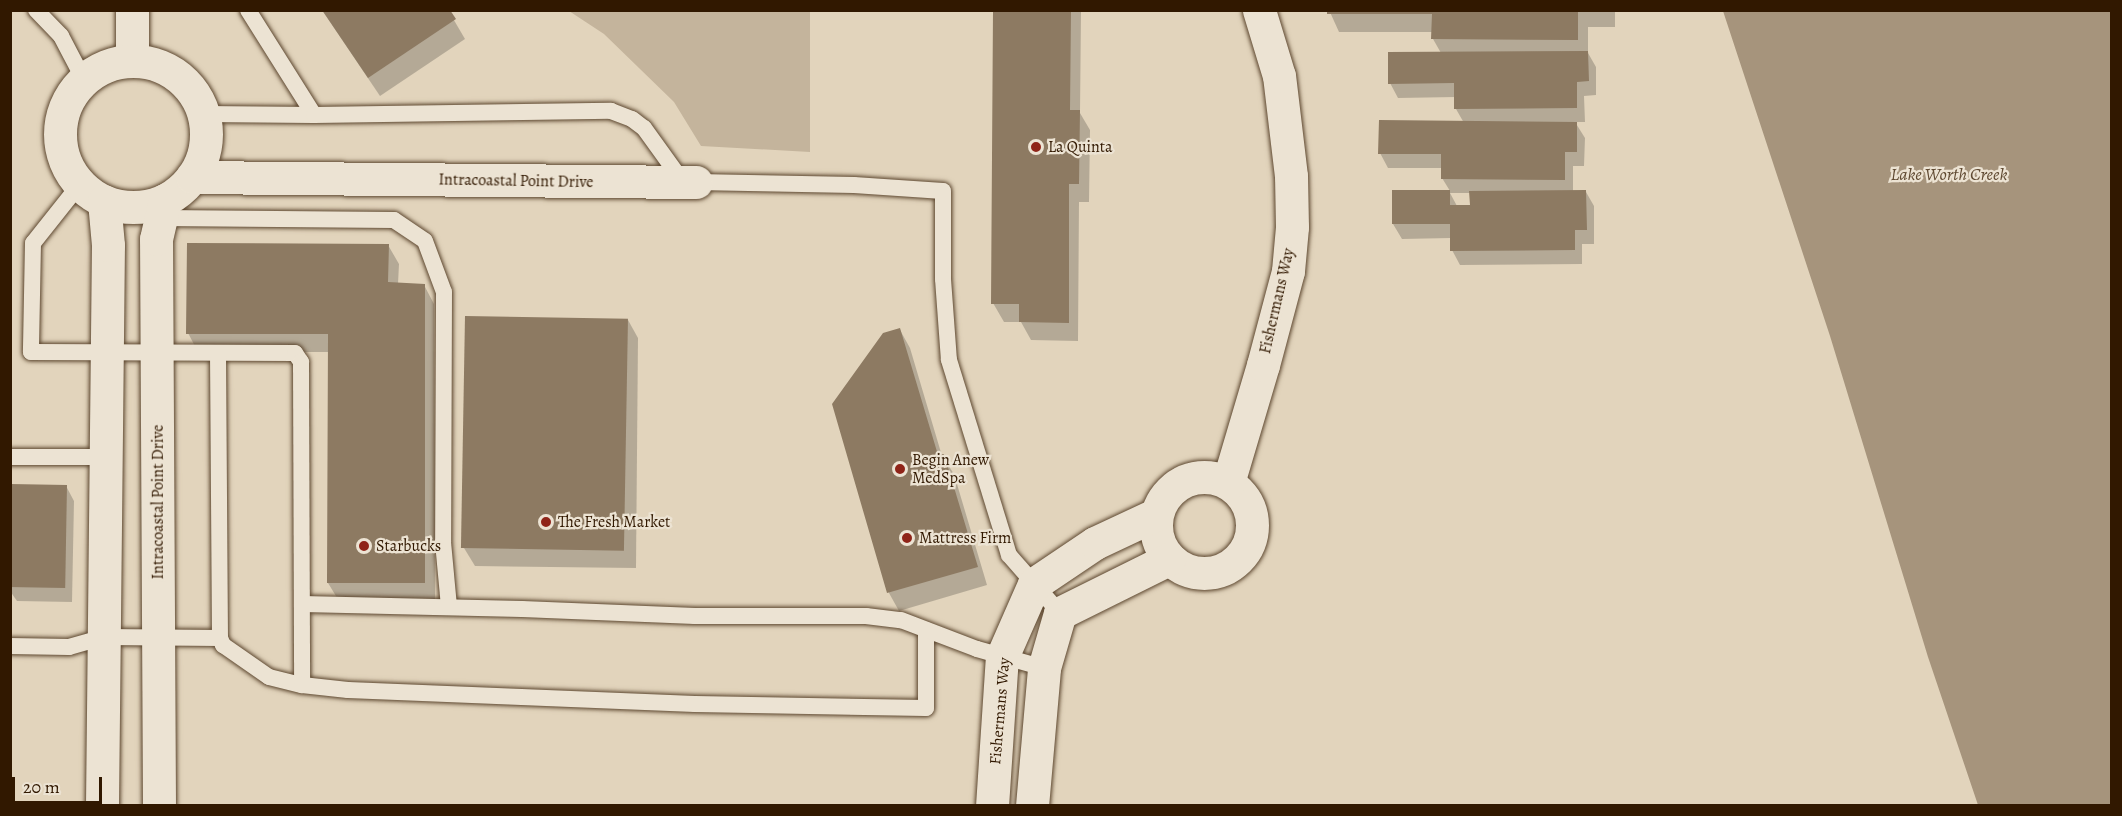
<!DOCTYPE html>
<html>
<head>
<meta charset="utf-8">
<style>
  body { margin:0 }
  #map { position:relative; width:2122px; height:816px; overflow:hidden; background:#e2d4bc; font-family:Alegreya,serif }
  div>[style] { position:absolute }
  .green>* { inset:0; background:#c4b49c }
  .water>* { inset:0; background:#a6947c }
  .shadow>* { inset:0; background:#0003 }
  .building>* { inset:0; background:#8d7a62; transform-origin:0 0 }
  .roads { filter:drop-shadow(0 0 2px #5d472f) drop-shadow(0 0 2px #5d472f) }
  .service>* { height:16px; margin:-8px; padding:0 8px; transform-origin:8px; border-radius:8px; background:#ece3d3 }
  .minor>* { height:33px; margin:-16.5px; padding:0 16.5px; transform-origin:16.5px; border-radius:16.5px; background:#ece3d3 }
  .minor>.ring { margin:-16.5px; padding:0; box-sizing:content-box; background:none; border:33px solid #ece3d3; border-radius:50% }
  .dots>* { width:16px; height:16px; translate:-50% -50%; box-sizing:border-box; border:3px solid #ece3d3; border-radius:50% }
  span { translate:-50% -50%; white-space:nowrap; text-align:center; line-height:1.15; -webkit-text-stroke:4.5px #ece3d3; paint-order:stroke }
  .poi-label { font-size:16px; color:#311800 }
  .left { translate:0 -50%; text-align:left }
  .street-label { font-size:16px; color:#311800 }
  .water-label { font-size:18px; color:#604a32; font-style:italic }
  .frame { position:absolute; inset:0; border:12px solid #311800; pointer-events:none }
  .scale { position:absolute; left:12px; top:777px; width:90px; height:27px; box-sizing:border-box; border:3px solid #311800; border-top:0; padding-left:8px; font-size:18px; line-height:21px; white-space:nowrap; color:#311800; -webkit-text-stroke:4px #ece3d3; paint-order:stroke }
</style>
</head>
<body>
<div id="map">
  <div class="green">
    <div style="clip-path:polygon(569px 11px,810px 11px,810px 152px,701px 146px,674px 102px,604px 34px)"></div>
  </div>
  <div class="water">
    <div style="clip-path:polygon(1723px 11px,2111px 11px,2111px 805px,1978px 805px,1928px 657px,1830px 336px)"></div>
  </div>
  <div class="shadow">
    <div style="clip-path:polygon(322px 10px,448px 10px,465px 39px,380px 96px)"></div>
    <div style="clip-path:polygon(995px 10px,1081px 11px,1080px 113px,1090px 130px,1089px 202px,1079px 202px,1078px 341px,1031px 340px,1021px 322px,1004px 322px,993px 303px)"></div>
    <div style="clip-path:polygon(evenodd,1329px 10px,1615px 10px,1615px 27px,1588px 27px,1588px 53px,1596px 67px,1596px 95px,1584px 96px,1585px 122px,1575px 122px,1585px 138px,1584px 166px,1573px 166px,1573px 192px,1586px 192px,1594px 206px,1594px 244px,1582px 244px,1582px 264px,1460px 265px,1452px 250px,1451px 238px,1402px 239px,1393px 224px,1393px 192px,1450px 191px,1442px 178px,1442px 168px,1388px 168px,1380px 153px,1464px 123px,1456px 109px,1456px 97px,1398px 98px,1390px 83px,1441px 53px,1433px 39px,1433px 32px,1339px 32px,1329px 10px,1450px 193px,1471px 193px,1471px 206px,1457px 206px,1450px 193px)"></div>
    <div style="clip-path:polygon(388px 245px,399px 264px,398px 284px,424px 285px,434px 304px,435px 601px,339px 601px,328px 583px,330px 352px,198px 352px,188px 333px)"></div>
    <div style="clip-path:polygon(628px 320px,638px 338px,636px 568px,475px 566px,464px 548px)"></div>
    <div style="clip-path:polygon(900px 330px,910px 348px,942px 456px,954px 474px,987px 585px,899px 611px,889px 593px,834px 405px)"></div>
    <div style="clip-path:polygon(10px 485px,66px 486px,74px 501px,72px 602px,17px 601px,10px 591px)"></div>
  </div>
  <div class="building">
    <div style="clip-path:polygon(322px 10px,450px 10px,456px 19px,368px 78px)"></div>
    <div style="clip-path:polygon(993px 10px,1071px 10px,1070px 110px,1080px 110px,1079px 184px,1069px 184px,1069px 323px,1019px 322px,1019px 304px,991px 304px)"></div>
    <div style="clip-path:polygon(1327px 10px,1578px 10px,1578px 40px,1431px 39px,1432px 14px,1327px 14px)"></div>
    <div style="clip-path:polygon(1588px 51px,1589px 81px,1577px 82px,1577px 108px,1454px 109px,1454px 83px,1388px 84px,1388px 52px)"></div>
    <div style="clip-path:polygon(1379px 120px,1577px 122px,1577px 152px,1565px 152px,1565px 180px,1441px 179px,1441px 154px,1378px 154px)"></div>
    <div style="clip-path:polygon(1392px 190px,1450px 190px,1450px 205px,1470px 205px,1469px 191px,1586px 190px,1587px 230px,1575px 230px,1575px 250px,1450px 251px,1450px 224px,1392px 224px)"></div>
    <div style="clip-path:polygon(187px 243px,389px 244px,388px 282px,425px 284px,425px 583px,327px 583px,328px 334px,186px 334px)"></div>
    <div style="left:465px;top:316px;width:163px;height:232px;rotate:1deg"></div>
    <div style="clip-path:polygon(900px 328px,938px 455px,944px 454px,978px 567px,887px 593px,832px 404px,883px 333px)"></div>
    <div style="left:10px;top:484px;width:57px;height:103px;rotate:1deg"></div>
  </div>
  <div class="roads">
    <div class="service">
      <div style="left:36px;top:10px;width:36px;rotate:46deg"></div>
      <div style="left:61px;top:36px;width:50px;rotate:62.4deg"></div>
      <div style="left:203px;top:114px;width:111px;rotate:0.5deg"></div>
      <div style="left:314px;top:115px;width:124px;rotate:-122.2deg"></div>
      <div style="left:314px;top:115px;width:297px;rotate:-0.8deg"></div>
      <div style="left:611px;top:111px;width:22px;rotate:21deg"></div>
      <div style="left:632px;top:119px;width:15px;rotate:37deg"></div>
      <div style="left:644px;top:128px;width:67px;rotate:54.2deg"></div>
      <div style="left:696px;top:182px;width:158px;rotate:1.1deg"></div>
      <div style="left:854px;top:185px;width:89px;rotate:3.9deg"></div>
      <div style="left:943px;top:191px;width:88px;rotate:90deg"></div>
      <div style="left:943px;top:279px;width:81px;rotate:85.8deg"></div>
      <div style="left:949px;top:360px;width:204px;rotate:72.9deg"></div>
      <div style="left:1009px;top:555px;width:77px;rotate:48.7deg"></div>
      <div style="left:80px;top:184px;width:75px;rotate:128.5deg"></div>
      <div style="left:33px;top:243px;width:109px;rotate:91.1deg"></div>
      <div style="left:31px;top:352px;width:264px;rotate:0.2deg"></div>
      <div style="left:295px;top:353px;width:11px;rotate:56deg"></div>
      <div style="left:301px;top:362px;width:323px;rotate:89.8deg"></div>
      <div style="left:160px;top:218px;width:234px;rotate:0.5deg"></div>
      <div style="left:394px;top:220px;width:37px;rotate:34deg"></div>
      <div style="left:425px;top:241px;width:54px;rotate:69.6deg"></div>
      <div style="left:444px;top:292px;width:250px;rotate:90.2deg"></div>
      <div style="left:443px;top:542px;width:65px;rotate:84.7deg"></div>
      <div style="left:218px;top:353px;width:285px;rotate:89.6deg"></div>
      <div style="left:220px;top:638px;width:8px;rotate:67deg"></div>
      <div style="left:223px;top:645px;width:56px;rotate:34.8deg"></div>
      <div style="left:269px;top:677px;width:34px;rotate:14deg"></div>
      <div style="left:302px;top:685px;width:46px;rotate:6.2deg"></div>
      <div style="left:348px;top:690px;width:347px;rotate:2.3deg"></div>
      <div style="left:695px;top:704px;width:231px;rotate:1deg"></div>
      <div style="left:926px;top:708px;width:78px;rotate:-90deg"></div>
      <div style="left:10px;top:457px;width:96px"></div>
      <div style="left:302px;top:604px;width:220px;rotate:1.3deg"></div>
      <div style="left:522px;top:609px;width:173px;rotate:2.3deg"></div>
      <div style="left:695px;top:616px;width:171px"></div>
      <div style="left:866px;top:616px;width:35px;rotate:7deg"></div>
      <div style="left:901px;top:620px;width:81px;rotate:20.9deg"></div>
      <div style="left:977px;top:649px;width:70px;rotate:15.8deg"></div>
      <div style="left:10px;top:646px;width:59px;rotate:1deg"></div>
      <div style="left:69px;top:647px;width:36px;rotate:-16deg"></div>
      <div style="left:104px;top:637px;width:116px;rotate:0.5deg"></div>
    </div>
    <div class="minor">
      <div style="left:132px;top:61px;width:51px;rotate:-90deg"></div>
      <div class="ring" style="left:60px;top:61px;width:113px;height:113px"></div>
      <div style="left:192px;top:177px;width:504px;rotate:0.57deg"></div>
      <div class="ring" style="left:1156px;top:477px;width:63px;height:63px"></div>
      <div style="left:1228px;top:483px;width:123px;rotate:-73.5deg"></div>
      <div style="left:1263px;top:365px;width:97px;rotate:-75.1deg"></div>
      <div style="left:1288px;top:271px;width:44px;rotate:-84.8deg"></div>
      <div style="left:1292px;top:227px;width:51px;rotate:-91.1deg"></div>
      <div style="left:1291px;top:176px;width:101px;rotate:-96.8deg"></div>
      <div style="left:1279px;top:76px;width:69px;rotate:-106.9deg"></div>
      <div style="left:102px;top:806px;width:561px;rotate:-89.39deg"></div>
      <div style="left:108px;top:245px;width:44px;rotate:-95.2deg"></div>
      <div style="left:159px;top:806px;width:567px;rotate:-90.3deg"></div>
      <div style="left:156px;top:239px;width:40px;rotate:-77deg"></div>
      <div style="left:992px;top:806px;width:149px;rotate:-86.2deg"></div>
      <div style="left:1002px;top:657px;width:80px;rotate:-66.3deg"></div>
      <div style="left:1034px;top:584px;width:73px;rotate:-33.9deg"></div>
      <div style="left:1095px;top:543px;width:68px;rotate:-25.1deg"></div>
      <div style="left:1032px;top:806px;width:139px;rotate:-85deg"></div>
      <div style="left:1044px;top:668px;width:57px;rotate:-73.8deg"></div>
      <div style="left:1060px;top:613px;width:122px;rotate:-26.4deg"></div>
    </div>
  </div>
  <div class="dots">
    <div style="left:1036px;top:147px;background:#8f2418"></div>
    <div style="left:900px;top:469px;background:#8f2418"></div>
    <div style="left:546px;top:522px;background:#8f2418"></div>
    <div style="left:907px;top:538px;background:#8f2418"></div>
    <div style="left:364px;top:546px;background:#8f2418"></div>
  </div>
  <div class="poi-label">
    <span class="left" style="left:1048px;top:147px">La Quinta</span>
    <span class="left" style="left:912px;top:469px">Begin Anew<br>MedSpa</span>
    <span class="left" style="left:558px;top:522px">The Fresh Market</span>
    <span class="left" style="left:919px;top:538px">Mattress Firm</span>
    <span class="left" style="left:376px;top:546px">Starbucks</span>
  </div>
  <div class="street-label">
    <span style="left:516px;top:181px;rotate:1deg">Intracoastal Point Drive</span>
    <span style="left:1277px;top:301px;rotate:-77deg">Fishermans Way</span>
    <span style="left:158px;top:502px;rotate:-90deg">Intracoastal Point Drive</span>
    <span style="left:1000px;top:711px;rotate:-85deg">Fishermans Way</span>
  </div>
  <div class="water-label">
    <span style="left:1949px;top:174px">Lake Worth Creek</span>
  </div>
  <div class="frame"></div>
  <div class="scale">20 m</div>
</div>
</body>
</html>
